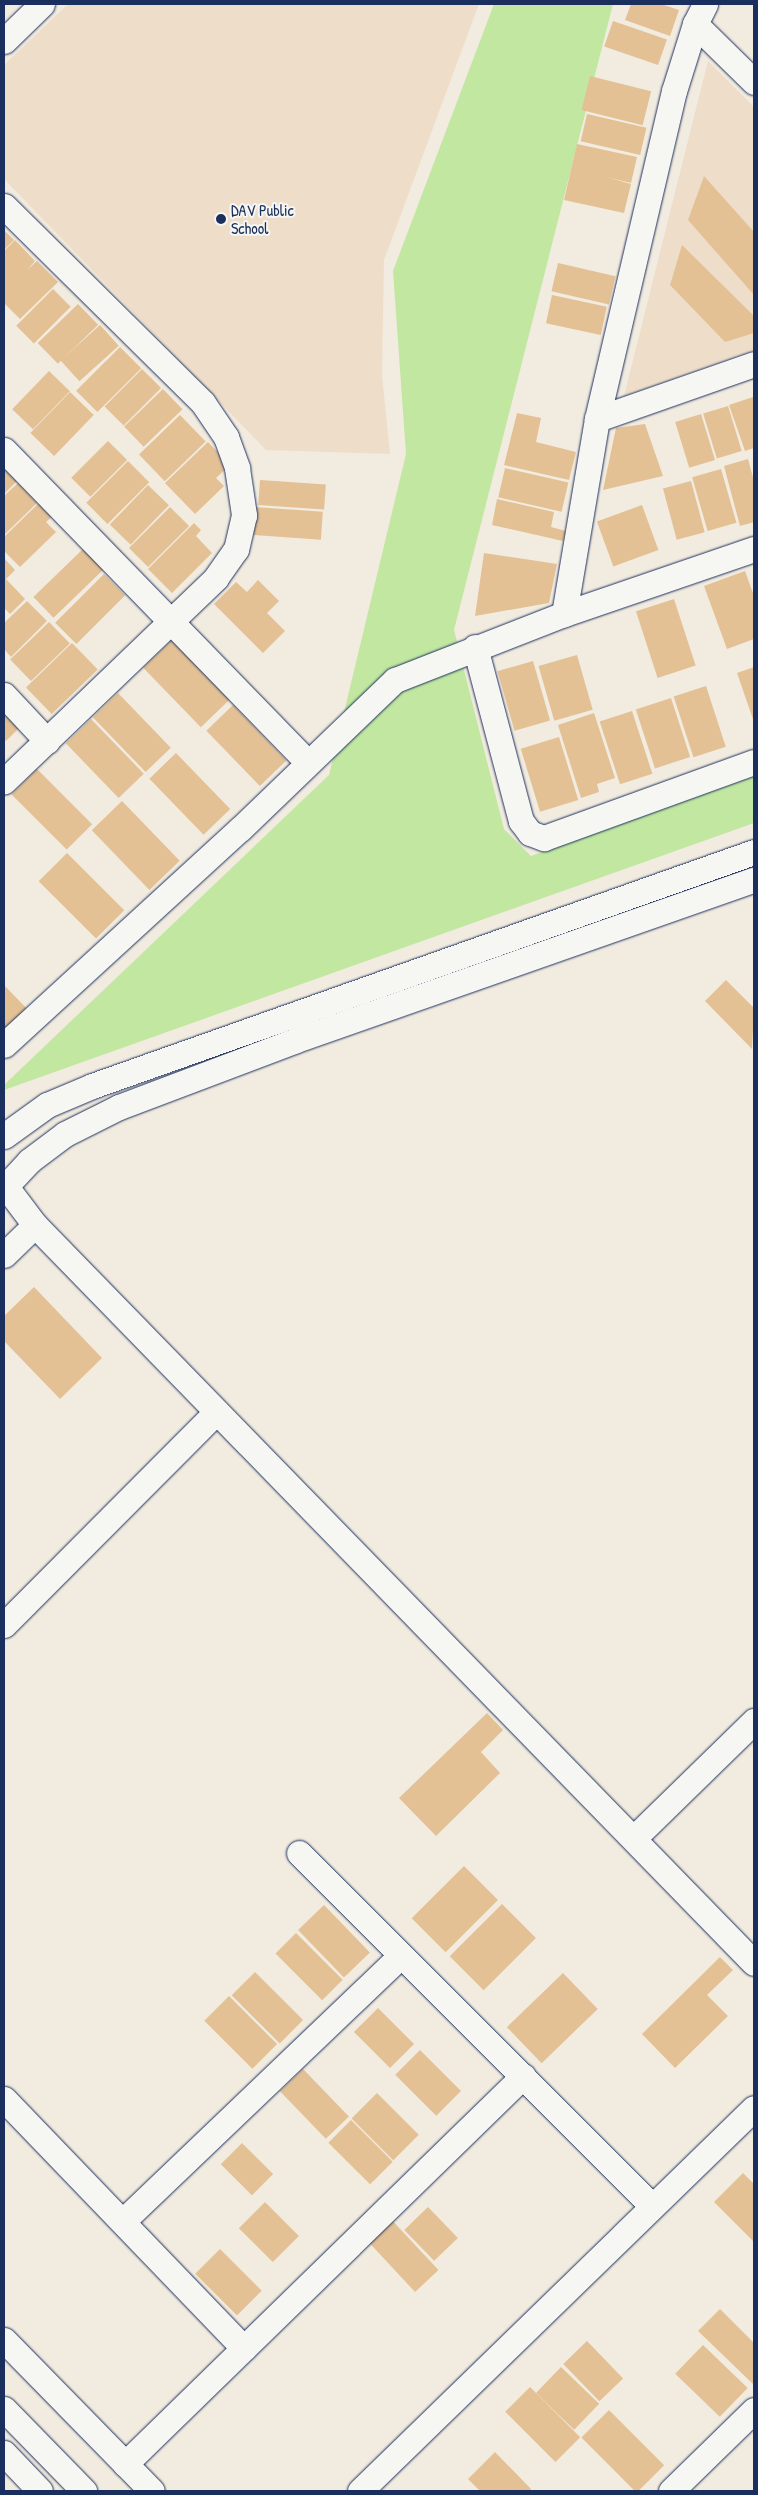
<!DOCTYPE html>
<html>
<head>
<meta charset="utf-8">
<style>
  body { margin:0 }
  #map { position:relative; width:758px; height:2495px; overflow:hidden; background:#f2ebdf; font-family:"Patrick Hand",sans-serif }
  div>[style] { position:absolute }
  .built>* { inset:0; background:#eedec9 }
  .green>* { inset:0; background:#c1e7a1 }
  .building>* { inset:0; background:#e3c195; transform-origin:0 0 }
  .roads { filter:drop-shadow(0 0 1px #1b2f5e) drop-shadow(0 0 1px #1b2f5e) }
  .minor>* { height:25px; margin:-12.5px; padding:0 12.5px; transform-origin:12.5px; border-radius:12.5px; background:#f6f6f2 }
  .dots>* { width:14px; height:14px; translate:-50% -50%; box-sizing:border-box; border:2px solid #f6f6f2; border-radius:50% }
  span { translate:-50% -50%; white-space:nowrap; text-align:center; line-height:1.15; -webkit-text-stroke:4px #f6f6f2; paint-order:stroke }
  .poi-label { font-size:16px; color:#1b2f5e }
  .left { translate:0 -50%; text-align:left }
  .frame { position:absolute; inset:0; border:5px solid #1b2f5e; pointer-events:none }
</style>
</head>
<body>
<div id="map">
  <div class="built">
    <div style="clip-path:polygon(68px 4px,479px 4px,384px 260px,382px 375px,390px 454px,266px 450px,4px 179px,4px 65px)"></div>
    <div style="clip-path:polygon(708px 61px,754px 107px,754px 350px,624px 396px)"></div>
  </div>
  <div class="green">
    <div style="clip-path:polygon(494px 4px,613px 4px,454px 630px,504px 829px,531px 856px,754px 776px,754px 823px,4px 1090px,4px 1085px,329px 775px,406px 454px,393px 271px)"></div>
  </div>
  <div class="building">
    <div style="clip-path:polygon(631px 4px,661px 4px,679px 10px,670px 36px,625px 20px)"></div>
    <div style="left:613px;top:21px;width:57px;height:27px;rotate:19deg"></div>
    <div style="left:590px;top:76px;width:63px;height:35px;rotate:14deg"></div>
    <div style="left:587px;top:114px;width:61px;height:28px;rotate:13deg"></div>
    <div style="clip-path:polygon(577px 144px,637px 157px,631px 183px,606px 177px,631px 184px,624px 213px,564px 200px)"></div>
    <div style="clip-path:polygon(704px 176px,754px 232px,754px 295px,688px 220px)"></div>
    <div style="clip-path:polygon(4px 230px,14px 240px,4px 250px)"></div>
    <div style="clip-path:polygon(15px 240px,35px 261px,27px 270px,37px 261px,58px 282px,20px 319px,4px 303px,4px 251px)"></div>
    <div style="clip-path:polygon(682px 245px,754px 316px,754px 333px,725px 342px,670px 285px)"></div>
    <div style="left:558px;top:263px;width:59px;height:29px;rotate:13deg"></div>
    <div style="left:53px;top:289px;width:25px;height:52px;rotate:45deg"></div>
    <div style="left:552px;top:295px;width:56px;height:29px;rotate:12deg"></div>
    <div style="left:78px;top:304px;width:29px;height:56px;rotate:46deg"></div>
    <div style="left:100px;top:325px;width:28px;height:53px;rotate:48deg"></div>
    <div style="left:120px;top:347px;width:30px;height:62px;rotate:45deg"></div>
    <div style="left:142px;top:369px;width:27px;height:53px;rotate:45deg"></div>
    <div style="left:49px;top:371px;width:29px;height:53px;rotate:44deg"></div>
    <div style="left:163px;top:389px;width:28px;height:54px;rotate:46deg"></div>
    <div style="left:70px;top:392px;width:33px;height:57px;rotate:44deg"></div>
    <div style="clip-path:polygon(753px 397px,754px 448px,745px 451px,729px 405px)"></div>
    <div style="left:728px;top:406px;width:47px;height:26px;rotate:73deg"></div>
    <div style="clip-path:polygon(517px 413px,541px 418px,536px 442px,576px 452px,569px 480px,504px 465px)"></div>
    <div style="left:701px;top:414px;width:48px;height:27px;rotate:73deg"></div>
    <div style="left:180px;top:415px;width:37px;height:57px;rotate:46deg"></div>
    <div style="clip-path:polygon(645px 424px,663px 476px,603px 490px,616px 428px)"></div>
    <div style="left:108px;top:441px;width:27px;height:52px;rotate:45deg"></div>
    <div style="clip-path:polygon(208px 442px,230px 465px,216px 478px,224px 486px,195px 514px,165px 483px)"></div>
    <div style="clip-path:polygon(748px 459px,754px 481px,754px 522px,740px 526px,724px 466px)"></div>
    <div style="clip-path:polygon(4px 461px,20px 478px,4px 494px)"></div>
    <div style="left:128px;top:461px;width:30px;height:59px;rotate:45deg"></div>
    <div style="left:505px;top:468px;width:65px;height:30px;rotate:13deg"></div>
    <div style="left:721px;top:469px;width:56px;height:30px;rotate:74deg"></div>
    <div style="left:260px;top:480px;width:66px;height:25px;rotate:4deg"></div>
    <div style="left:691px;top:481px;width:53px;height:29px;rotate:75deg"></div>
    <div style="clip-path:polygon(18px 483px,37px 503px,4px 535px,4px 496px)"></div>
    <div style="left:148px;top:485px;width:29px;height:55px;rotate:44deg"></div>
    <div style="clip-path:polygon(497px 499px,554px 512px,551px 527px,566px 531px,563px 541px,492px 525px)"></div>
    <div style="clip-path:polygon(41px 501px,55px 514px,46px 522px,56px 532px,20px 567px,4px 551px,4px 537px)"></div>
    <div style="left:642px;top:505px;width:48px;height:48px;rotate:70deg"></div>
    <div style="left:170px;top:507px;width:27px;height:58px;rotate:45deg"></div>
    <div style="left:254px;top:507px;width:69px;height:28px;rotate:4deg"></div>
    <div style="clip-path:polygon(194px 523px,201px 530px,196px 536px,212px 553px,172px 593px,148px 569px)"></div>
    <div style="left:83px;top:549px;width:29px;height:69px;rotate:46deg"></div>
    <div style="clip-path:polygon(484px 553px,557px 564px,549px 603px,475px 616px)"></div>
    <div style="clip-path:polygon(4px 558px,15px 570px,6px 579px,25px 599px,10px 614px,4px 608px)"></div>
    <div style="clip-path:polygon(745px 571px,754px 596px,754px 639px,727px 649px,704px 586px)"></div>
    <div style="left:104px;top:574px;width:30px;height:69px;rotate:45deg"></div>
    <div style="clip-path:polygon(258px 580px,279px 601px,267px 613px,285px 631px,263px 653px,214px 604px,236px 582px,247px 592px)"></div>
    <div style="left:674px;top:599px;width:70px;height:40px;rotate:72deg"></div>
    <div style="clip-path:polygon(27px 601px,47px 621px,11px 657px,4px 649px,4px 623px)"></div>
    <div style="left:49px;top:622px;width:30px;height:54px;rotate:46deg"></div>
    <div style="left:177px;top:635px;width:83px;height:47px;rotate:46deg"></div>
    <div style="left:72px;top:643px;width:37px;height:64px;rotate:46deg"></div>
    <div style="left:577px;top:655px;width:57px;height:40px;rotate:74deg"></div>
    <div style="left:533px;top:661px;width:62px;height:37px;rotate:74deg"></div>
    <div style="clip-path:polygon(754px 667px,754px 722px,737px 673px)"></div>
    <div style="left:706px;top:686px;width:64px;height:34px;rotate:72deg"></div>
    <div style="left:118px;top:693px;width:76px;height:35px;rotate:46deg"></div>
    <div style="left:671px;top:698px;width:62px;height:37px;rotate:72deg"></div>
    <div style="left:233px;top:705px;width:77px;height:37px;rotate:46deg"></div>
    <div style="clip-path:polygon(4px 708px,21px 726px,6px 741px,4px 739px)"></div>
    <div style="left:632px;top:711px;width:66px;height:34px;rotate:72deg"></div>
    <div style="clip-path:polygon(594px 713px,615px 778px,597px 784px,599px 792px,581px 798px,558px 725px)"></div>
    <div style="left:91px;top:719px;width:76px;height:35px;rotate:46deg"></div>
    <div style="left:559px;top:737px;width:66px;height:40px;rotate:73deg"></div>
    <div style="left:176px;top:753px;width:78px;height:37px;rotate:46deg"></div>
    <div style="left:37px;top:769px;width:78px;height:36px;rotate:45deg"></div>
    <div style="left:122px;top:801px;width:83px;height:42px;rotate:46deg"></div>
    <div style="left:67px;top:853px;width:81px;height:40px;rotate:45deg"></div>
    <div style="clip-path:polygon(726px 980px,754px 1008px,752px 1049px,705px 1001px)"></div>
    <div style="clip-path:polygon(4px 985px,32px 1014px,4px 1038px)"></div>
    <div style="clip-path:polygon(34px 1287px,102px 1358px,60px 1399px,4px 1341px,4px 1316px)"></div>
    <div style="clip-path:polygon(487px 1713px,503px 1730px,481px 1752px,500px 1773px,436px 1836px,399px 1798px)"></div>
    <div style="left:464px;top:1866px;width:48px;height:74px;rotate:45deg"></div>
    <div style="left:502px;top:1904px;width:48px;height:74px;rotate:45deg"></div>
    <div style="left:324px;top:1905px;width:66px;height:36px;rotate:46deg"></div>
    <div style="left:296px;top:1933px;width:66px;height:29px;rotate:45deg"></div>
    <div style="clip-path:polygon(720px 1957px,733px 1970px,707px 1995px,728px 2016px,675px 2068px,642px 2034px)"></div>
    <div style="left:255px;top:1972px;width:68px;height:33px;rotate:45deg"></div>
    <div style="left:563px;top:1973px;width:50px;height:78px;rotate:46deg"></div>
    <div style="left:229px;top:1996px;width:68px;height:35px;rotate:45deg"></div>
    <div style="left:378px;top:2008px;width:51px;height:34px;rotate:45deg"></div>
    <div style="left:420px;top:2050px;width:58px;height:35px;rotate:45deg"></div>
    <div style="left:303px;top:2069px;width:66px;height:32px;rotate:46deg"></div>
    <div style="left:377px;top:2093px;width:59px;height:36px;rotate:45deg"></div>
    <div style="left:351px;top:2120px;width:59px;height:32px;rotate:45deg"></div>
    <div style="left:242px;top:2143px;width:44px;height:30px;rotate:45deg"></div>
    <div style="clip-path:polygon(743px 2173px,754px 2184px,754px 2242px,714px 2202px)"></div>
    <div style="left:265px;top:2202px;width:48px;height:37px;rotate:45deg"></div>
    <div style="left:428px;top:2207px;width:43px;height:33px;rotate:46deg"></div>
    <div style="left:388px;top:2216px;width:74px;height:32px;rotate:47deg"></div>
    <div style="left:220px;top:2249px;width:59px;height:35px;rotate:45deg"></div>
    <div style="clip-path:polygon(720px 2309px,754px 2343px,753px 2384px,698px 2331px)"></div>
    <div style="left:587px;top:2341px;width:52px;height:33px;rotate:46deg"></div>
    <div style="left:703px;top:2345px;width:62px;height:40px;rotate:44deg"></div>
    <div style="left:561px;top:2367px;width:53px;height:36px;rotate:44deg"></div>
    <div style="left:530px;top:2387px;width:71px;height:35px;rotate:45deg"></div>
    <div style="left:609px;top:2410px;width:78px;height:39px;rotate:45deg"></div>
    <div style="clip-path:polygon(495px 2452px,531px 2489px,529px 2491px,480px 2491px,468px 2479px)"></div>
  </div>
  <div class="roads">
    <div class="minor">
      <div style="left:695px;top:24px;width:83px;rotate:44.5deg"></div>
      <div style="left:4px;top:41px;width:53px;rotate:-44.2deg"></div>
      <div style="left:4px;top:206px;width:280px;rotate:44.7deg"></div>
      <div style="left:203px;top:403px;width:41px;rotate:55.9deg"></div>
      <div style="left:226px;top:437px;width:33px;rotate:70deg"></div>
      <div style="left:237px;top:468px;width:48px;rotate:81.5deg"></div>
      <div style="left:244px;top:515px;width:35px;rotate:103deg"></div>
      <div style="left:236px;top:549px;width:35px;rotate:125deg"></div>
      <div style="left:216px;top:578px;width:294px;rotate:136.2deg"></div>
      <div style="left:597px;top:419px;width:166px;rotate:-19.3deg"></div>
      <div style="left:4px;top:450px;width:435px;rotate:45.8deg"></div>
      <div style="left:564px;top:614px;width:198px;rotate:-80.4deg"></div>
      <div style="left:597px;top:419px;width:337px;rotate:-76.8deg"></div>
      <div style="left:674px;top:91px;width:70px;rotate:-72.6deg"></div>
      <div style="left:695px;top:24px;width:22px;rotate:-63deg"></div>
      <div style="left:475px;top:647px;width:180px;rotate:75.2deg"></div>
      <div style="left:521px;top:821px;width:15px;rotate:53deg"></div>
      <div style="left:530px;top:833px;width:15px;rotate:20deg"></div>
      <div style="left:544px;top:838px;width:223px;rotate:-19.9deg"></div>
      <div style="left:4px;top:695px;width:63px;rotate:46.9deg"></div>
      <div style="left:4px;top:1045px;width:320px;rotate:-42.5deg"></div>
      <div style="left:240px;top:829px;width:215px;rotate:-43.9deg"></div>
      <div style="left:395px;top:680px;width:181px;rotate:-21.3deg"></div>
      <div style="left:564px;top:614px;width:201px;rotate:-18.9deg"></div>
      <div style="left:4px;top:1136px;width:53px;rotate:-35.8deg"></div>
      <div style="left:47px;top:1105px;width:49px;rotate:-22.9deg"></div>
      <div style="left:92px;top:1086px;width:702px;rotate:-19.47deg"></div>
      <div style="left:4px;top:1184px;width:51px;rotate:52.9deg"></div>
      <div style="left:35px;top:1225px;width:1030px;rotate:45.75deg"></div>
      <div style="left:4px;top:1188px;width:37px;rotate:-47deg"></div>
      <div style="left:29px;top:1161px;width:45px;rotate:-36.9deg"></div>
      <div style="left:65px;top:1134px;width:60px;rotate:-26.6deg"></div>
      <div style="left:119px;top:1107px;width:189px;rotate:-20.7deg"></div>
      <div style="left:296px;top:1040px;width:485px;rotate:-19.3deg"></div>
      <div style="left:4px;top:1255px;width:43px;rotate:-44.1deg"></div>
      <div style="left:4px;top:1625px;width:301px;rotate:-45.1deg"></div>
      <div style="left:634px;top:1838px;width:168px;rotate:-44.3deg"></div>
      <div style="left:299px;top:1853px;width:499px;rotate:45deg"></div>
      <div style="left:4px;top:2099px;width:346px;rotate:46.1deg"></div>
      <div style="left:123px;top:2221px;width:383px;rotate:-43.7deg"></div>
      <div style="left:4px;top:2340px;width:211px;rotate:45.6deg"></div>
      <div style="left:4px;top:2409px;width:115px;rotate:45.7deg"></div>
      <div style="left:4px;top:2453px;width:52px;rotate:46.5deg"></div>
      <div style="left:125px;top:2464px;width:556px;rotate:-44.27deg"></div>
      <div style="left:360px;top:2491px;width:549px;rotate:-44.19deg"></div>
      <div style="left:671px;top:2491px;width:116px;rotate:-44.3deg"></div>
    </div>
  </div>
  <div class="dots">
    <div style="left:221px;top:219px;background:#1b2f5e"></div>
  </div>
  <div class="poi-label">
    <span class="left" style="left:231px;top:219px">DAV Public<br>School</span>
  </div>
  <div class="frame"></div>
</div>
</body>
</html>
